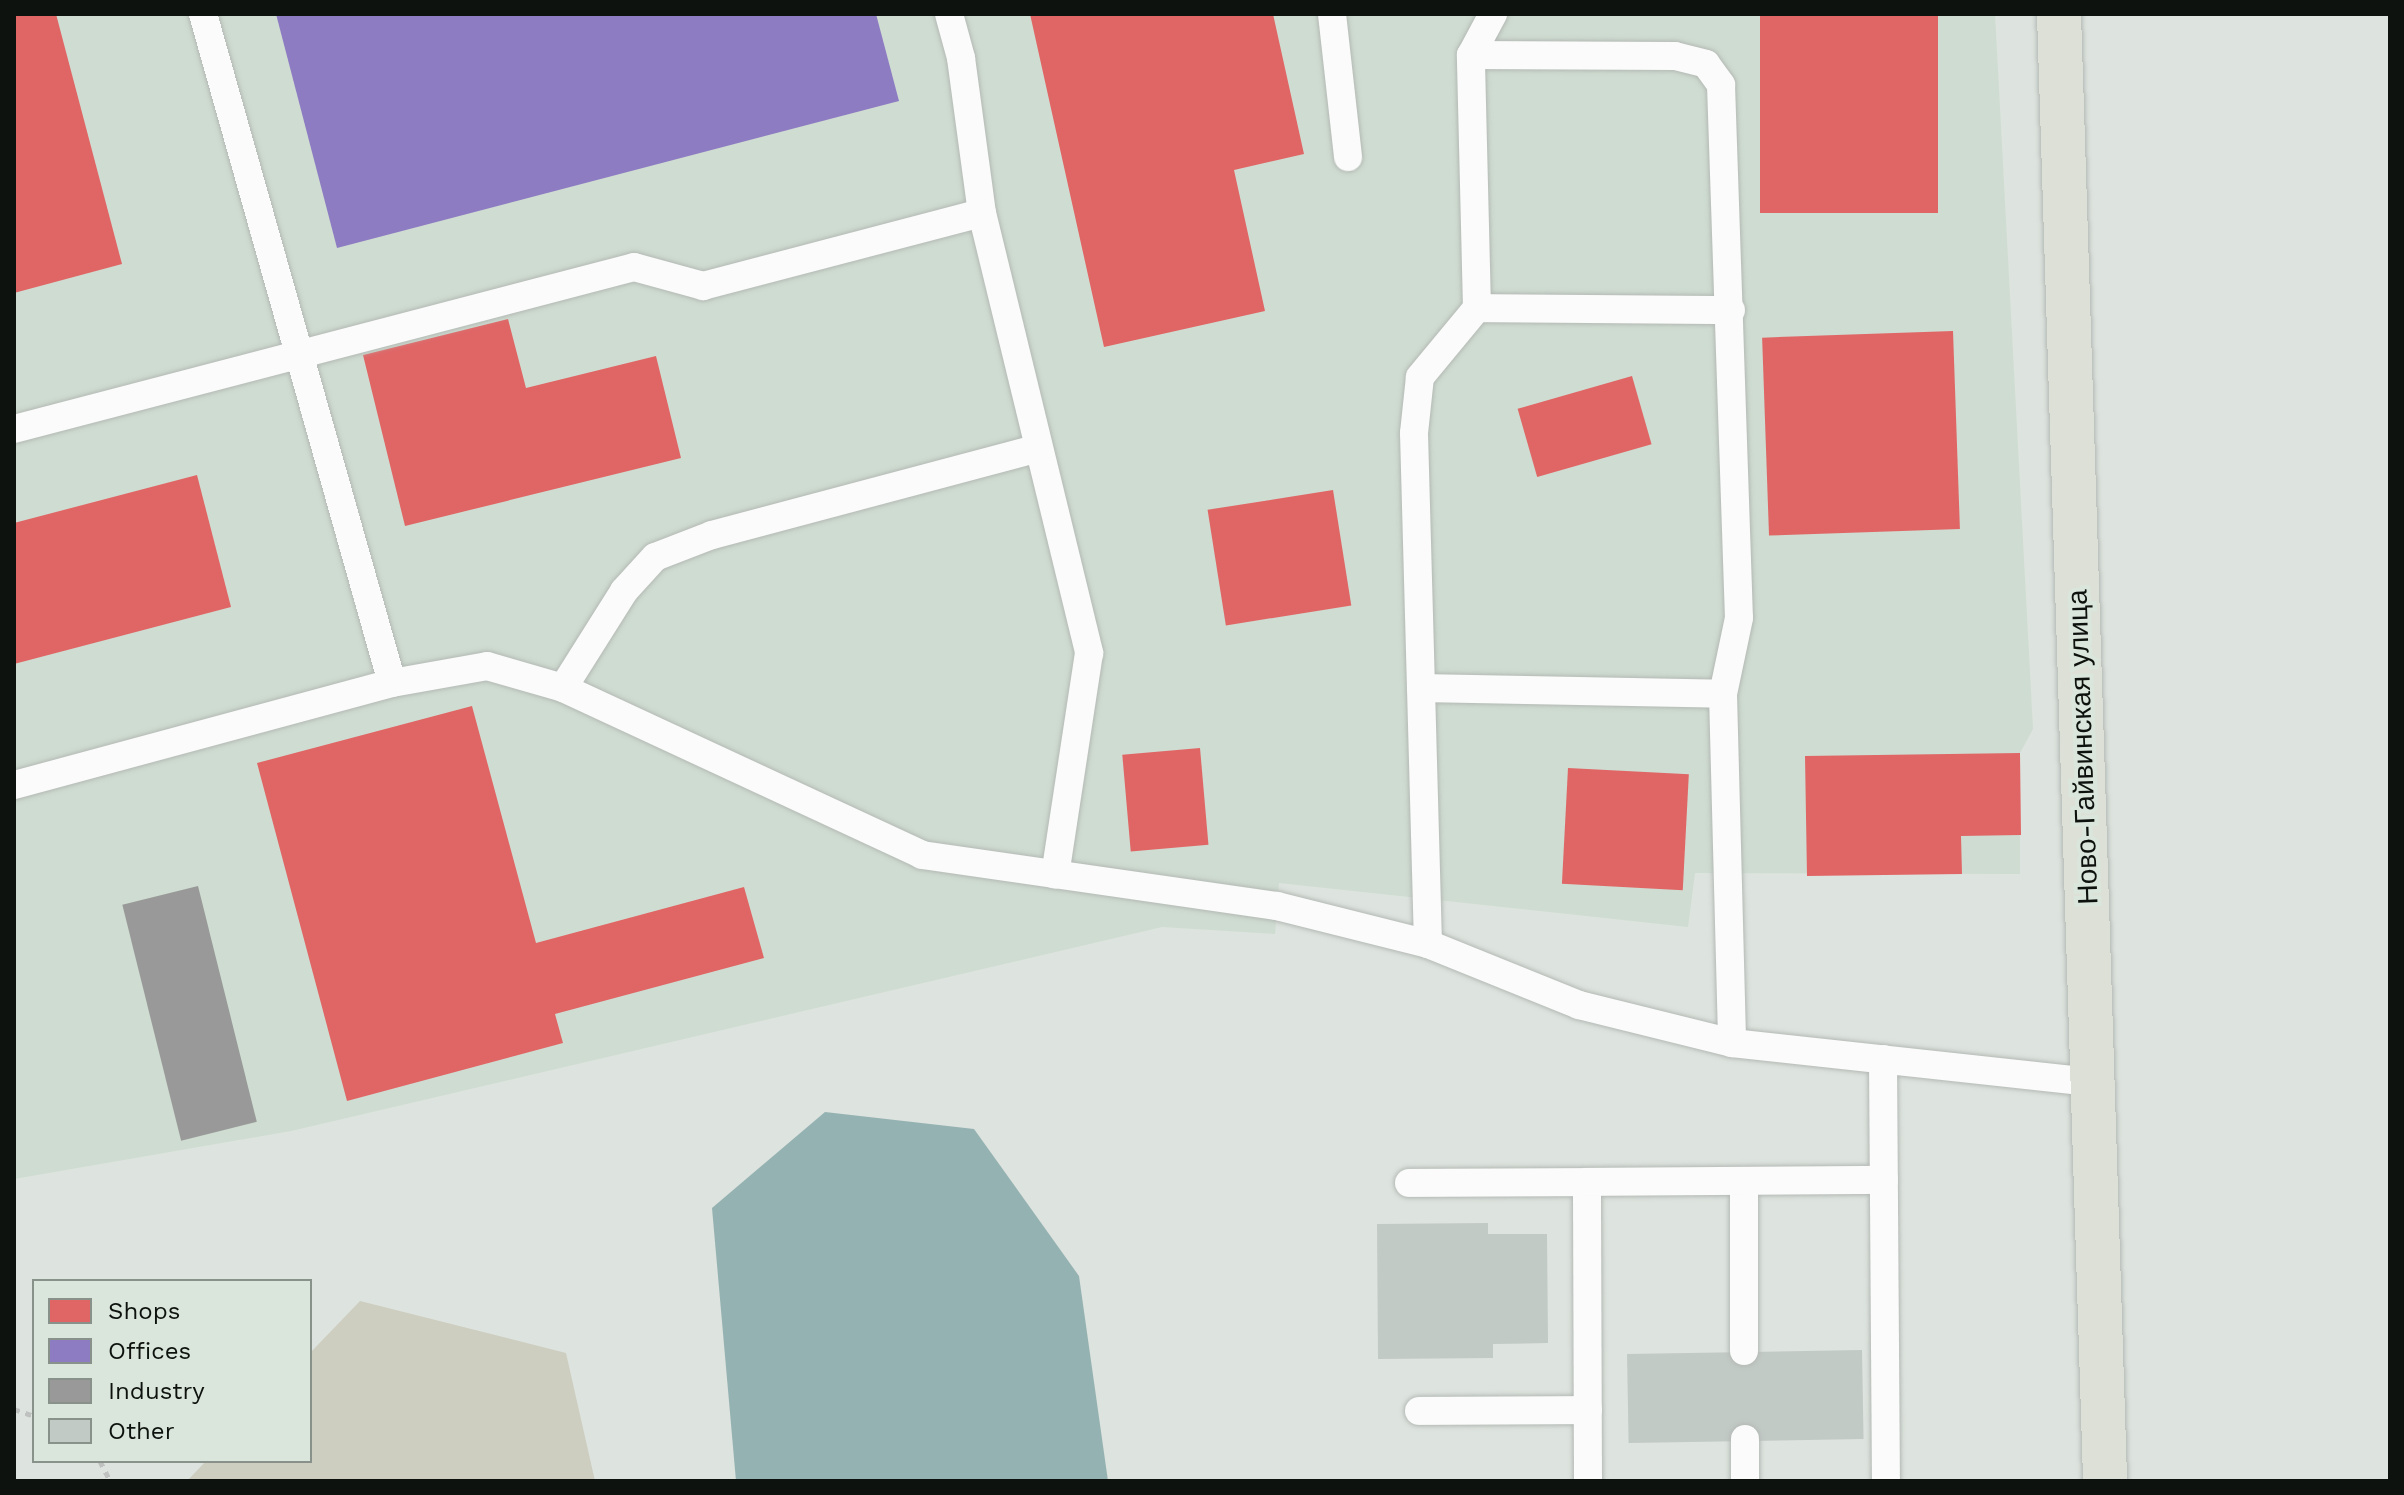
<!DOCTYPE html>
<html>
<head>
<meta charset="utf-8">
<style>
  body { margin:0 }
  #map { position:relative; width:2404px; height:1495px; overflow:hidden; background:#dde3de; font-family:"Work Sans",sans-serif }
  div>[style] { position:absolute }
  .built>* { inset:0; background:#cfdcd1 }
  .green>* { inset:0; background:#cdcec0 }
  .water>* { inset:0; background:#95b2b2 }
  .shops>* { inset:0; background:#e06666; transform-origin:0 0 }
  .offices>* { inset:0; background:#8e7cc3 }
  .industry>* { inset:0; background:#999; transform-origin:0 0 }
  .building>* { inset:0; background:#c2cac6; transform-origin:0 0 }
  .path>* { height:5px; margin-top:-2.5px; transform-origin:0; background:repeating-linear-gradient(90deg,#bec1bf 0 6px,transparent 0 12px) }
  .roads { filter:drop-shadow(0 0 2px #b4b9b5) drop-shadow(0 0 2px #b4b9b5) }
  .service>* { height:28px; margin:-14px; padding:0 14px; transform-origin:14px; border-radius:14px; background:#fafbfa }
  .primary>* { height:44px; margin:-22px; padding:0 22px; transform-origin:22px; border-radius:22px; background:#dce0d6 }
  span { translate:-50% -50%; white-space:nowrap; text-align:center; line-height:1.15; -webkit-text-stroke:8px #dae6dc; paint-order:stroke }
  .street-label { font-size:28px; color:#0e120e }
  .frame { position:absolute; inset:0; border:16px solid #0e120e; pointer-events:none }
  .legend { position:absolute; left:32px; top:1279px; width:280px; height:184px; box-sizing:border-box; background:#dae6dc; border:2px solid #88918a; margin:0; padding:10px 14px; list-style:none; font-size:24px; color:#0e120e }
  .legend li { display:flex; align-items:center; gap:16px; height:40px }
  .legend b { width:40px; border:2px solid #88918a }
</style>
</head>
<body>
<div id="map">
  <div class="built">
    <div style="clip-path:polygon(14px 14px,1995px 14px,2033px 729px,2020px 753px,2020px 874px,1695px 873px,1688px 927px,1279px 883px,1275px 934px,1162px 927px,291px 1131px,14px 1179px)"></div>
  </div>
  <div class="green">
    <div style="clip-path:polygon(360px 1301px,566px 1353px,595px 1481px,187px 1481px,206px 1461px,310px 1461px,310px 1353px)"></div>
  </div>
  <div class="water">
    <div style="clip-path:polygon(825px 1112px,974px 1129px,1079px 1276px,1108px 1481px,736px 1481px,712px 1208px)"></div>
  </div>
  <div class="shops">
    <div style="clip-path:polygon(14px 14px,56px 14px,122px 264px,14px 293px)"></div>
    <div style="clip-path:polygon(1030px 14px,1273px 14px,1304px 154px,1234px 170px,1265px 311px,1104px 347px)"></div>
    <div style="left:1760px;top:14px;width:178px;height:199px"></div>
    <div style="clip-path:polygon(508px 319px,526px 388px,656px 356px,681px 458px,405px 526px,363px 355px)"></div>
    <div style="left:1953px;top:331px;width:198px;height:191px;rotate:88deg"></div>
    <div style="left:1632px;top:376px;width:71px;height:119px;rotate:74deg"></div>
    <div style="clip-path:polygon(197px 475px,231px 607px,14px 664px,14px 523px)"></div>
    <div style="left:1333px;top:490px;width:117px;height:127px;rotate:81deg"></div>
    <div style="clip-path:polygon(472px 706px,536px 943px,744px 887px,764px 958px,555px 1014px,563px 1043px,347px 1101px,257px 763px)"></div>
    <div style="left:1200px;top:748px;width:97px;height:78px;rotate:85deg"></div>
    <div style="clip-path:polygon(2020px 753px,2021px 835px,1961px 836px,1962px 874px,1807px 876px,1805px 756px)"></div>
    <div style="left:1568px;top:768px;width:121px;height:116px;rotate:3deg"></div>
  </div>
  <div class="offices">
    <div style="clip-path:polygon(276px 14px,876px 14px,899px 101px,337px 248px)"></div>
  </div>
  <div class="industry">
    <div style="left:198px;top:886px;width:243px;height:78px;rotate:76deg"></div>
  </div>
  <div class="building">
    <div style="clip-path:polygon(1488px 1223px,1488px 1234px,1547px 1234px,1548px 1343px,1493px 1344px,1493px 1358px,1378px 1359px,1377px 1224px)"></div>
    <div style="left:1862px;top:1350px;width:89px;height:235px;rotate:89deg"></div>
  </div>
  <div class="path">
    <div style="left:14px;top:1409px;width:21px;rotate:19deg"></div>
    <div style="left:100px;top:1461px;width:22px;rotate:63deg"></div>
  </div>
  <div class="roads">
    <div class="service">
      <div style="left:203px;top:14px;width:695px;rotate:74.22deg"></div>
      <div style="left:949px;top:14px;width:46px;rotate:74.7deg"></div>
      <div style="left:961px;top:58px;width:156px;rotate:82.3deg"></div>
      <div style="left:982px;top:213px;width:453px;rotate:76.3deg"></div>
      <div style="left:1089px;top:653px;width:224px;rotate:98.7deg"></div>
      <div style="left:1332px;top:14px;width:144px;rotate:83.6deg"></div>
      <div style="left:1471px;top:55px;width:204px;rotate:0.3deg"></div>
      <div style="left:1675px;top:56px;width:32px;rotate:14deg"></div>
      <div style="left:1706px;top:64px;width:26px;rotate:54deg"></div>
      <div style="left:1721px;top:85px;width:533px;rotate:88.07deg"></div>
      <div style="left:1739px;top:618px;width:78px;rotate:101.9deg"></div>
      <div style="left:1723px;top:694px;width:349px;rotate:88.5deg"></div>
      <div style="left:1477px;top:308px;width:254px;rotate:0.5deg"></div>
      <div style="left:14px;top:429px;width:641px;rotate:-14.64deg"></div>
      <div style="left:634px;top:267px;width:72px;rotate:15.4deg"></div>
      <div style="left:703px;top:286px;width:288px;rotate:-14.7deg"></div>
      <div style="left:563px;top:688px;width:115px;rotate:-57.8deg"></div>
      <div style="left:624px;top:591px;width:46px;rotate:-47.6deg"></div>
      <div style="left:655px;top:557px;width:61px;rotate:-21.1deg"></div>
      <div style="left:712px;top:535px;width:338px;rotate:-14.9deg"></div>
      <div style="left:1421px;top:688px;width:302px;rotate:1.1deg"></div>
      <div style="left:14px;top:785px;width:392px;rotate:-15.1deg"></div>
      <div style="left:392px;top:683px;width:97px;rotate:-10.1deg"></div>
      <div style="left:487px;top:666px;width:79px;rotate:16.1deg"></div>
      <div style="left:563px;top:688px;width:396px;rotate:24.9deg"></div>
      <div style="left:922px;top:855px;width:359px;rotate:8.2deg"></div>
      <div style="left:1277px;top:906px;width:156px;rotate:14.1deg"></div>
      <div style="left:1428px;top:944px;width:163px;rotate:22deg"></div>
      <div style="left:1579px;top:1005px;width:158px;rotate:13.9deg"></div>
      <div style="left:1732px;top:1043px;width:363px;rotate:6.2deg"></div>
      <div style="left:1428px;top:944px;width:511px;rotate:-91.57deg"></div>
      <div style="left:1414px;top:433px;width:56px;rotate:-83.9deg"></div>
      <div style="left:1420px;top:377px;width:89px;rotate:-50.4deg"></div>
      <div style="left:1477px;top:308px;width:253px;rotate:-91.4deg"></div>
      <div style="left:1471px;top:55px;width:47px;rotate:-61.8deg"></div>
      <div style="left:1883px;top:1059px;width:422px;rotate:89.6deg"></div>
      <div style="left:1744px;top:1181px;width:170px;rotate:90deg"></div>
      <div style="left:1409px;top:1183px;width:178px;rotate:-0.3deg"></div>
      <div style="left:1419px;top:1411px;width:169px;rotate:-0.3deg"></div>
      <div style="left:1745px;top:1439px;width:42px;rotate:90deg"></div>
      <div style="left:1588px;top:1481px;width:299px;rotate:-90.2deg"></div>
      <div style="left:1587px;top:1182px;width:297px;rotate:-0.4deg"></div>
    </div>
    <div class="primary">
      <div style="left:2059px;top:14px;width:1468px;rotate:88.2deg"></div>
    </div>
  </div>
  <div class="street-label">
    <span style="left:2083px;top:747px;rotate:-92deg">Ново-Гайвинская улица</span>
  </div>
  <div class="frame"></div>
  <ul class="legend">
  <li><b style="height:22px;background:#e06666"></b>Shops</li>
  <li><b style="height:22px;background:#8e7cc3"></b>Offices</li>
  <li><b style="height:22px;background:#999"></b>Industry</li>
  <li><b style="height:22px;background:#c2cac6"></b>Other</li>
  </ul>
</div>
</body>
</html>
